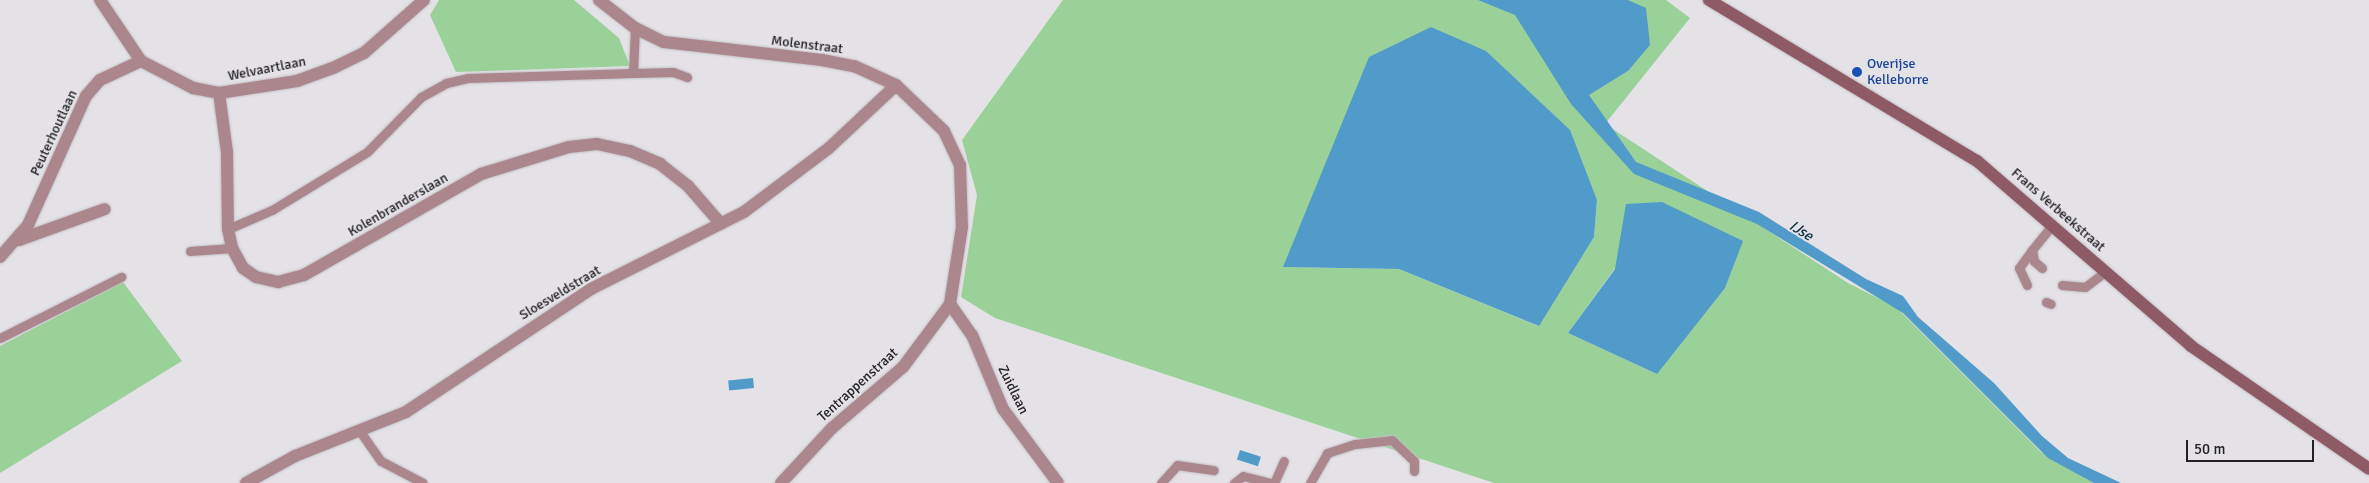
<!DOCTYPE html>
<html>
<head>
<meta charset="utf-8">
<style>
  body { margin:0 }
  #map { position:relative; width:2369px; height:483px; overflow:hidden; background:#e4e2e7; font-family:Signika,sans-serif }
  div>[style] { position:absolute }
  .green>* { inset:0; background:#99d198 }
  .water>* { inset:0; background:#519bcb; transform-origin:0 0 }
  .roads { filter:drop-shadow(0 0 1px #c1bfc4) drop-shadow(0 0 1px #c1bfc4) }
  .lane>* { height:9px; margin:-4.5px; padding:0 4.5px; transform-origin:4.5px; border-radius:4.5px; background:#ab868d }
  .street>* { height:12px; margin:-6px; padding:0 6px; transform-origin:6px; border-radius:6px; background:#ab868d }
  .secondary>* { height:12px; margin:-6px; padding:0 6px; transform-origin:6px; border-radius:6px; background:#8e5a65 }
  .dots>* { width:14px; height:14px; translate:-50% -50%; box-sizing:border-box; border:2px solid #e4e2e7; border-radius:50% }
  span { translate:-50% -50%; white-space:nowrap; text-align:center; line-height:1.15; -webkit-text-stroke:4px #e4e2e7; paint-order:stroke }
  .street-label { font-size:14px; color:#222123 }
  .transit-label { font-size:14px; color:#164399 }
  .left { translate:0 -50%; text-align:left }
  .water-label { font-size:15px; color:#0f3044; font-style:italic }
  .scale { position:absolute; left:2186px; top:440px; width:128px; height:22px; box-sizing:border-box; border:2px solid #222123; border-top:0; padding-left:6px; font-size:15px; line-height:18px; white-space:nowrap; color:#222123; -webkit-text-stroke:4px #e4e2e7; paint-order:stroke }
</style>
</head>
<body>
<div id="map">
  <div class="green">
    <div style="clip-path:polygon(439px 0,574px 0,619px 38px,630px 66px,456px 72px,430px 15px)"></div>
    <div style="clip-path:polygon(evenodd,1063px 0,1520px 0,1519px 9px,1580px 100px,1628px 71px,1646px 9px,1628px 0,1666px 0,1690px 18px,1605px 124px,1848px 283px,1896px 307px,2041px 452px,2094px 483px,1494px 483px,995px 318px,961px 297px,977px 195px,962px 140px,1063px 0,1486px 51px,1512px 79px,1597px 200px,1594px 237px,1538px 326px,1399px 269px,1284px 267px,1486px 51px,1063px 0,1615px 268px,1657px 374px,1568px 333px,1615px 268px)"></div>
    <div style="clip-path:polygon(123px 282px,182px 361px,0 473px,0 346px)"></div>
  </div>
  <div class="water">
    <div style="clip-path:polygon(1478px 0,1628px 0,1646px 8px,1650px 45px,1628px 71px,1589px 95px,1636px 162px,1759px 212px,1866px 279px,1903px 296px,1918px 317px,1994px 383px,2042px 436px,2068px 458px,2121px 483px,2094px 483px,2048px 458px,1903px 313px,1757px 224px,1634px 174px,1571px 104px,1515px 15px)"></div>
    <div style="clip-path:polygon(1431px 27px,1486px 51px,1570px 130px,1597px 200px,1594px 237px,1539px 326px,1399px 269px,1283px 267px,1369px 57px)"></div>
    <div style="clip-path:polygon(1662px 202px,1743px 241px,1725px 288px,1657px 374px,1568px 333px,1615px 269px,1626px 204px)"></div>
    <div style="left:753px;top:378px;width:10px;height:25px;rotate:84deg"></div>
    <div style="left:1240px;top:450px;width:22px;height:10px;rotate:18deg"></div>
  </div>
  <div class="roads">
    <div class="lane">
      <div style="left:633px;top:73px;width:45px;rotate:-87.5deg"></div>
      <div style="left:228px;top:229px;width:48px;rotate:-23.4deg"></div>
      <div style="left:272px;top:210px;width:111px;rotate:-31.4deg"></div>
      <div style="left:367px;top:152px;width:77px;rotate:-45.5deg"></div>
      <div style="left:421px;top:97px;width:29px;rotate:-29deg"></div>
      <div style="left:446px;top:83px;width:22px;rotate:-13deg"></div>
      <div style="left:467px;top:78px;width:166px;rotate:-1.7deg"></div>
      <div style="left:633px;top:73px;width:40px;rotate:-1.4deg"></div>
      <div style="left:673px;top:72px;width:15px;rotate:20deg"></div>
      <div style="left:190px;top:251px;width:42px;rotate:-4.1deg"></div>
      <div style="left:2042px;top:268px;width:11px;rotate:-139deg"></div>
      <div style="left:2034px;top:261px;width:11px;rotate:-100deg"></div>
      <div style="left:2032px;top:250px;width:33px;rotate:-51deg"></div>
      <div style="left:2027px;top:285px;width:19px;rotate:-115deg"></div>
      <div style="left:2019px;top:268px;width:22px;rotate:-54deg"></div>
      <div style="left:2062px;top:285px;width:23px;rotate:5deg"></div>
      <div style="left:2085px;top:287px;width:26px;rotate:-37deg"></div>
      <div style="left:2046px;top:302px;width:5px;rotate:22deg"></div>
      <div style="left:0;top:338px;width:136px;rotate:-26.8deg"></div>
      <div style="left:359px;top:430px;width:38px;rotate:55deg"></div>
      <div style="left:381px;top:461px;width:47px;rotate:27.6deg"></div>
      <div style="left:1161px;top:483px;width:24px;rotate:-48deg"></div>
      <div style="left:1177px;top:465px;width:37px;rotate:8deg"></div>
      <div style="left:1234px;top:483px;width:11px;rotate:-38deg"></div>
      <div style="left:1243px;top:476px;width:29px;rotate:14deg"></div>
      <div style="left:1274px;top:483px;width:24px;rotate:-66deg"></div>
      <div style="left:1310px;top:483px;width:34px;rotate:-60deg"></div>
      <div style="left:1327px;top:453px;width:29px;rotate:-18deg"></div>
      <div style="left:1355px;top:444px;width:37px;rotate:-6deg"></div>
      <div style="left:1392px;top:440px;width:30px;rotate:44deg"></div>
      <div style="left:1414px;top:461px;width:10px;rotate:90deg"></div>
    </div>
    <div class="street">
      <div style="left:100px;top:0;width:73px;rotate:56.1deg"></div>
      <div style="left:141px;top:61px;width:59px;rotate:27.4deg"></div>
      <div style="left:193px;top:88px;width:26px;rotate:11deg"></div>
      <div style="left:219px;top:93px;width:79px;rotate:-8.7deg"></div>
      <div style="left:297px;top:81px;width:38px;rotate:-20deg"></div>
      <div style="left:333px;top:68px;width:34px;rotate:-26deg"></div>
      <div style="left:364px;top:53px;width:80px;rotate:-41.5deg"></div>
      <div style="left:599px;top:0;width:46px;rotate:37.9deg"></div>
      <div style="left:635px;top:28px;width:32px;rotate:26deg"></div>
      <div style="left:664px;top:42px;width:159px;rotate:6.5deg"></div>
      <div style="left:822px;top:60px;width:33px;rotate:11deg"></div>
      <div style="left:854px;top:66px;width:46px;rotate:24.3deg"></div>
      <div style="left:896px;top:85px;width:66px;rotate:43.8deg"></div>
      <div style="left:944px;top:131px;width:38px;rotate:65deg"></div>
      <div style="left:960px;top:165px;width:62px;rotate:88.2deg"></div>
      <div style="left:962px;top:227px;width:78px;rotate:98.9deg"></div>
      <div style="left:950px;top:304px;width:79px;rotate:126.7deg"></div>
      <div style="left:903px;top:367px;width:94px;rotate:139.3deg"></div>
      <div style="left:832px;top:428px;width:75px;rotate:132.8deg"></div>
      <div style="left:219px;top:93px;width:60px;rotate:82.3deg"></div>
      <div style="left:227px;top:152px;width:77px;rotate:89.3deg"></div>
      <div style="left:228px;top:229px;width:19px;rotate:78deg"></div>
      <div style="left:232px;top:248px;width:23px;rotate:61deg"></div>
      <div style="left:243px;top:268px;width:16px;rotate:35deg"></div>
      <div style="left:256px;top:277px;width:23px;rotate:13deg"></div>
      <div style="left:278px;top:282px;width:27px;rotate:-15deg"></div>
      <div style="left:304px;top:275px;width:204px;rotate:-29.7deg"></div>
      <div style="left:481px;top:174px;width:92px;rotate:-17.1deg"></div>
      <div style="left:569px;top:147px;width:28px;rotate:-6deg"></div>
      <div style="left:597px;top:144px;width:34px;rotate:12deg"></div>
      <div style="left:630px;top:151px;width:33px;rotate:23deg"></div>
      <div style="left:660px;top:164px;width:36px;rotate:38deg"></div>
      <div style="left:688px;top:186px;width:50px;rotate:49deg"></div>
      <div style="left:19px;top:240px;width:91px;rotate:-19.8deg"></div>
      <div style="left:0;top:257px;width:43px;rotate:-48.8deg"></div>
      <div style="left:28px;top:225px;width:141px;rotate:-65.8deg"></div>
      <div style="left:86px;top:96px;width:21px;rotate:-49deg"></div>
      <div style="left:100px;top:80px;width:45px;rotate:-24.9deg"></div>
      <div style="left:950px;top:304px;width:38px;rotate:55deg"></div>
      <div style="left:972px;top:335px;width:80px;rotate:67.3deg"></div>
      <div style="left:1003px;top:409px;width:92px;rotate:53.4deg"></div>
      <div style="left:246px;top:483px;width:56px;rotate:-28.9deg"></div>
      <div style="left:295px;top:456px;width:119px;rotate:-21.6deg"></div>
      <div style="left:406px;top:412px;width:222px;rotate:-33.6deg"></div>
      <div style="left:591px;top:289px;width:171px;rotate:-26.7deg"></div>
      <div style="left:744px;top:212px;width:106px;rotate:-37deg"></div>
      <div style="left:829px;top:148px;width:92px;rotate:-43.2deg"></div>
    </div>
    <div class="secondary">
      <div style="left:1709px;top:0;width:313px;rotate:31deg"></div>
      <div style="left:1977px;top:161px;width:283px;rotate:40.8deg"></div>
      <div style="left:2191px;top:346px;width:216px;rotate:34.6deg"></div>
    </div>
  </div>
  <div class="dots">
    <div style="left:1857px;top:72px;background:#1a4fb4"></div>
  </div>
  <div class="street-label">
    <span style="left:807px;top:45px;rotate:7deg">Molenstraat</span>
    <span style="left:267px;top:69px;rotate:-11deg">Welvaartlaan</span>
    <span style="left:54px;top:133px;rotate:-65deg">Peuterhoutlaan</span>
    <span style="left:398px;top:205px;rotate:-30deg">Kolenbranderslaan</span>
    <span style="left:2058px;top:210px;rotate:41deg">Frans Verbeekstraat</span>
    <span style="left:560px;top:293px;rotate:-31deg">Sloesveldstraat</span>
    <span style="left:858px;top:385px;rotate:-42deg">Tentrappenstraat</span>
    <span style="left:1013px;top:390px;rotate:64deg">Zuidlaan</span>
  </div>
  <div class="transit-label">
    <span class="left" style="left:1867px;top:72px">Overijse<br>Kelleborre</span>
  </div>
  <div class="water-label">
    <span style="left:1801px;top:231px;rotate:32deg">IJse</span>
  </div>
  <div class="scale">50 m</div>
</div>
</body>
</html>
